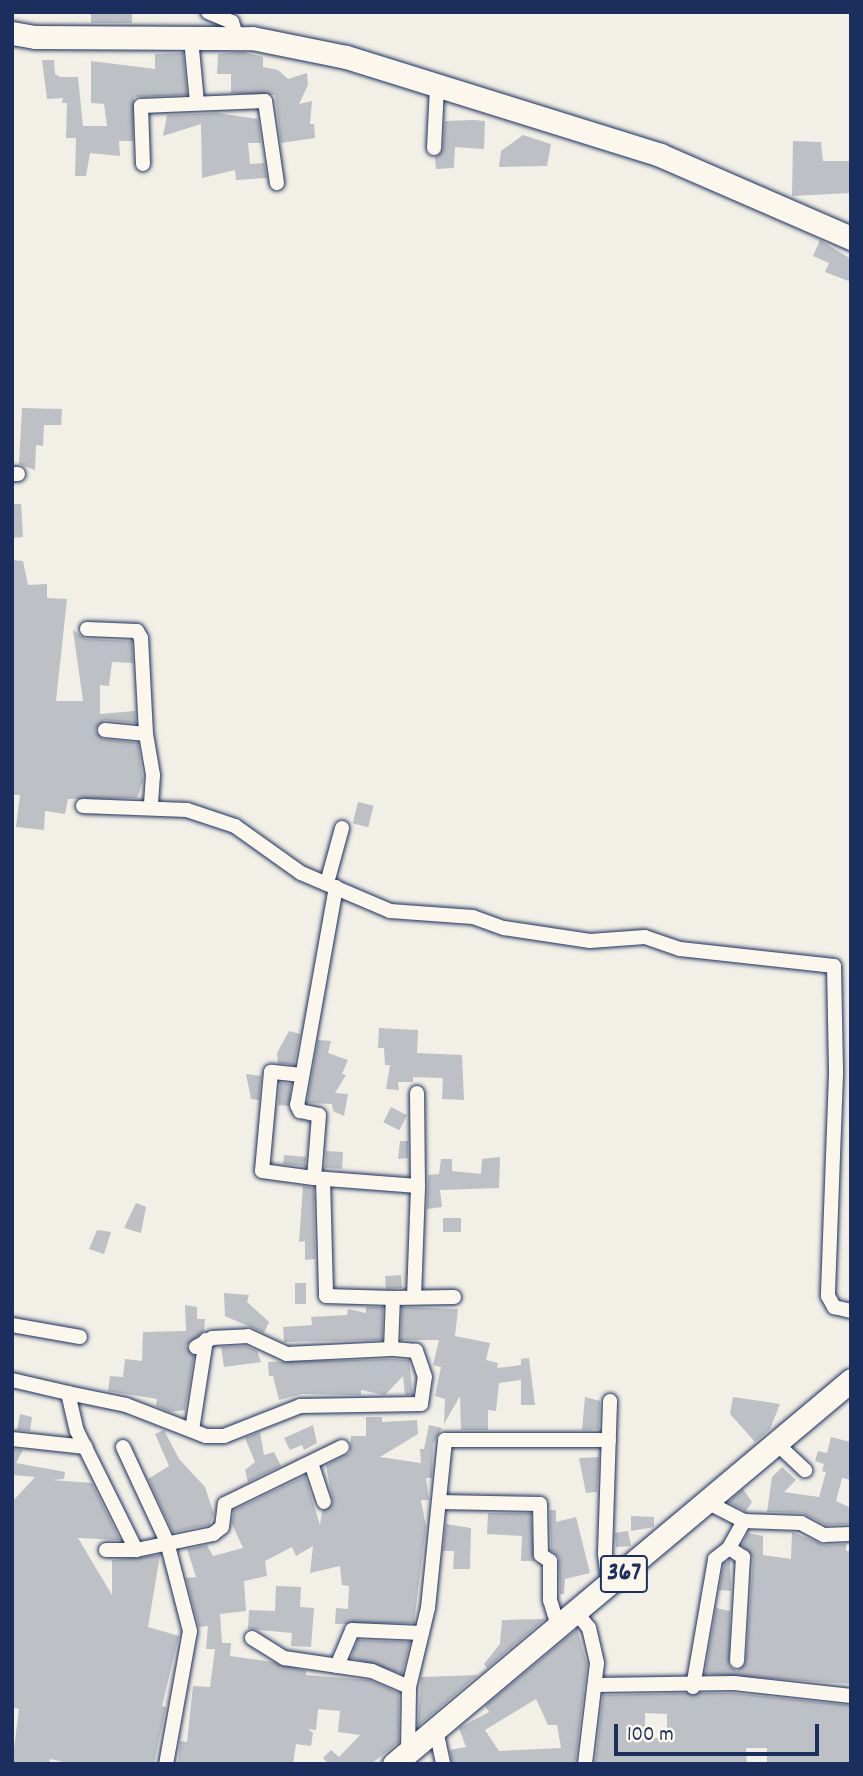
<!DOCTYPE html>
<html>
<head>
<meta charset="utf-8">
<style>
  body { margin:0 }
  #map { position:relative; width:863px; height:1776px; overflow:hidden; background:#f2efe6; font-family:Dekko,sans-serif }
  div>[style] { position:absolute }
  .building>* { inset:0; background:#bdc0c4; transform-origin:0 0 }
  .roads { filter:drop-shadow(0 0 2px #1b2f5e) drop-shadow(0 0 2px #1b2f5e) }
  .street>* { height:14px; margin:-7px; padding:0 7px; transform-origin:7px; border-radius:7px; background:#fbf7ec }
  .primary>* { height:23px; margin:-11.5px; padding:0 11.5px; transform-origin:11.5px; border-radius:11.5px; background:#fbf7ec }
  span { translate:-50% -50%; white-space:nowrap; text-align:center; line-height:1.15; -webkit-text-stroke:7px #fbf7ec; paint-order:stroke }
  .shield-label span { padding:2px 5px; background:#fbf7ec; border:2px solid; border-radius:5px; -webkit-text-stroke-width:0 }
  .shield-label { font-size:26px; color:#1b2f5e; font-weight:700 }
  .frame { position:absolute; inset:0; border:14px solid #1b2f5e; pointer-events:none }
  .scale { position:absolute; left:614px; top:1724px; width:205px; height:32px; box-sizing:border-box; border:4px solid #1b2f5e; border-top:0; padding-left:9px; font-size:21px; line-height:24px; white-space:nowrap; color:#1b2f5e; -webkit-text-stroke:5px #fbf7ec; paint-order:stroke }
</style>
</head>
<body>
<div id="map">
  <div class="building">
    <div style="left:91px;top:12px;width:41px;height:11px"></div>
    <div style="clip-path:polygon(242px 52px,263px 57px,263px 67px,278px 70px,288px 79px,307px 73px,308px 85px,299px 104px,312px 101px,310px 124px,314px 124px,315px 138px,281px 143px,275px 95px,231px 93px,231px 74px,217px 74px,218px 54px)"></div>
    <div style="clip-path:polygon(183px 53px,187px 95px,134px 97px,133px 141px,119px 141px,120px 156px,90px 153px,86px 176px,75px 176px,76px 138px,66px 138px,67px 103px,62px 103px,63px 98px,47px 99px,42px 60px,54px 60px,55px 74px,60px 77px,78px 77px,83px 126px,107px 126px,104px 104px,91px 103px,91px 61px,155px 69px,155px 54px)"></div>
    <div style="clip-path:polygon(218px 113px,258px 119px,261px 143px,248px 143px,250px 164px,264px 163px,267px 178px,236px 180px,235px 170px,202px 178px,201px 124px,163px 136px,167px 115px)"></div>
    <div style="clip-path:polygon(474px 120px,485px 121px,484px 149px,455px 147px,454px 168px,436px 169px,435px 157px,443px 149px,445px 121px)"></div>
    <div style="clip-path:polygon(523px 135px,551px 144px,547px 166px,499px 167px,501px 151px)"></div>
    <div style="clip-path:polygon(793px 141px,821px 142px,823px 161px,851px 161px,851px 193px,792px 196px)"></div>
    <div style="clip-path:polygon(820px 240px,851px 259px,851px 282px,825px 272px,829px 263px,813px 256px)"></div>
    <div style="clip-path:polygon(22px 408px,62px 409px,61px 425px,44px 425px,43px 446px,36px 445px,35px 470px,19px 464px)"></div>
    <div style="clip-path:polygon(12px 504px,21px 504px,23px 537px,12px 538px)"></div>
    <div style="clip-path:polygon(12px 560px,23px 561px,28px 585px,47px 584px,47px 598px,67px 599px,56px 701px,83px 701px,73px 630px,86px 639px,132px 641px,133px 663px,112px 662px,109px 686px,100px 685px,100px 714px,135px 711px,136px 723px,105px 720px,95px 730px,103px 739px,138px 743px,143px 781px,137px 798px,68px 799px,65px 814px,45px 811px,44px 830px,16px 827px,20px 795px,12px 795px)"></div>
    <div style="left:358px;top:802px;width:16px;height:22px;rotate:14deg"></div>
    <div style="clip-path:polygon(379px 1028px,418px 1030px,417px 1053px,462px 1055px,464px 1100px,442px 1099px,443px 1078px,413px 1077px,413px 1082px,398px 1082px,399px 1090px,386px 1089px,390px 1065px,385px 1065px,384px 1048px,378px 1048px)"></div>
    <div style="clip-path:polygon(289px 1031px,300px 1034px,294px 1065px,278px 1063px,277px 1053px)"></div>
    <div style="clip-path:polygon(318px 1040px,331px 1041px,328px 1053px,348px 1060px,342px 1074px,346px 1075px,335px 1093px,348px 1094px,344px 1116px,333px 1111px,332px 1104px,307px 1103px)"></div>
    <div style="clip-path:polygon(246px 1074px,261px 1076px,259px 1100px,251px 1099px)"></div>
    <div style="left:280px;top:1083px;width:11px;height:22px;rotate:5deg"></div>
    <div style="left:391px;top:1107px;width:18px;height:17px;rotate:27deg"></div>
    <div style="clip-path:polygon(400px 1141px,408px 1141px,408px 1158px,398px 1159px)"></div>
    <div style="left:326px;top:1151px;width:17px;height:17px;rotate:3deg"></div>
    <div style="left:284px;top:1155px;width:22px;height:9px;rotate:5deg"></div>
    <div style="clip-path:polygon(500px 1157px,499px 1188px,440px 1190px,442px 1207px,427px 1209px,428px 1175px,439px 1174px,441px 1159px,452px 1159px,452px 1171px,481px 1174px,482px 1159px)"></div>
    <div style="clip-path:polygon(303px 1186px,314px 1188px,315px 1259px,305px 1260px,305px 1241px,299px 1242px)"></div>
    <div style="clip-path:polygon(136px 1203px,146px 1207px,141px 1233px,124px 1228px)"></div>
    <div style="left:443px;top:1218px;width:18px;height:14px"></div>
    <div style="clip-path:polygon(97px 1230px,111px 1232px,104px 1254px,89px 1249px)"></div>
    <div style="left:401px;top:1275px;width:13px;height:16px;rotate:86deg"></div>
    <div style="left:295px;top:1283px;width:11px;height:21px"></div>
    <div style="clip-path:polygon(224px 1293px,249px 1295px,247px 1302px,269px 1322px,264px 1333px,225px 1316px)"></div>
    <div style="clip-path:polygon(185px 1305px,197px 1307px,197px 1319px,205px 1319px,204px 1331px,186px 1346px,194px 1356px,185px 1410px,170px 1412px,156px 1406px,157px 1399px,108px 1391px,110px 1376px,123px 1377px,125px 1359px,142px 1361px,143px 1332px,186px 1331px)"></div>
    <div style="clip-path:polygon(366px 1307px,383px 1307px,382px 1340px,284px 1342px,283px 1327px,312px 1325px,311px 1317px,347px 1315px,348px 1309px,366px 1313px)"></div>
    <div style="clip-path:polygon(402px 1307px,458px 1309px,455px 1336px,490px 1343px,486px 1360px,498px 1363px,497px 1368px,521px 1365px,521px 1359px,529px 1358px,535px 1405px,521px 1405px,521px 1380px,499px 1383px,496px 1411px,488px 1410px,488px 1430px,461px 1430px,460px 1396px,444px 1424px,445px 1399px,435px 1396px,441px 1367px,433px 1365px,439px 1340px,401px 1340px)"></div>
    <div style="clip-path:polygon(246px 1346px,257px 1351px,261px 1362px,224px 1367px,221px 1347px)"></div>
    <div style="clip-path:polygon(391px 1359px,409px 1360px,413px 1395px,405px 1395px,403px 1376px,385px 1395px,361px 1390px,361px 1395px,302px 1394px,279px 1400px,273px 1376px,269px 1376px,268px 1362px)"></div>
    <div style="clip-path:polygon(585px 1397px,600px 1401px,599px 1429px,582px 1430px)"></div>
    <div style="clip-path:polygon(733px 1397px,780px 1404px,770px 1429px,755px 1442px,730px 1414px)"></div>
    <div style="clip-path:polygon(20px 1414px,32px 1417px,30px 1431px,17px 1430px)"></div>
    <div style="clip-path:polygon(366px 1417px,382px 1417px,382px 1422px,417px 1420px,418px 1434px,380px 1457px,421px 1463px,420px 1449px,424px 1449px,429px 1425px,442px 1428px,433px 1444px,432px 1478px,426px 1478px,429px 1500px,421px 1500px,426px 1527px,414px 1623px,335px 1624px,336px 1608px,348px 1609px,349px 1586px,342px 1585px,340px 1566px,310px 1573px,313px 1546px,296px 1556px,292px 1547px,265px 1561px,267px 1576px,244px 1581px,246px 1611px,220px 1614px,222px 1643px,231px 1643px,230px 1656px,273px 1662px,306px 1671px,306px 1675px,369px 1680px,399px 1693px,399px 1742px,371px 1764px,329px 1764px,323px 1758px,331px 1750px,339px 1757px,360px 1735px,338px 1732px,340px 1711px,318px 1709px,316px 1730px,308px 1729px,313px 1733px,311px 1746px,296px 1744px,293px 1764px,178px 1764px,180px 1741px,187px 1742px,193px 1686px,210px 1687px,215px 1649px,206px 1649px,208px 1626px,199px 1627px,186px 1578px,196px 1577px,187px 1549px,207px 1545px,213px 1556px,243px 1548px,232px 1524px,234px 1510px,305px 1476px,320px 1525px,322px 1511px,333px 1503px,326px 1465px,350px 1453px,351px 1436px,366px 1436px)"></div>
    <div style="clip-path:polygon(313px 1425px,317px 1443px,304px 1450px,302px 1445px,290px 1450px,284px 1438px)"></div>
    <div style="clip-path:polygon(164px 1430px,179px 1459px,205px 1487px,214px 1514px,209px 1525px,173px 1532px,148px 1479px,169px 1466px,155px 1434px)"></div>
    <div style="clip-path:polygon(260px 1432px,264px 1455px,274px 1452px,281px 1466px,248px 1482px,245px 1470px,255px 1462px,245px 1438px)"></div>
    <div style="clip-path:polygon(831px 1437px,851px 1442px,851px 1480px,842px 1478px,836px 1501px,851px 1508px,851px 1524px,826px 1525px,802px 1513px,767px 1512px,772px 1477px,782px 1467px,796px 1480px,784px 1492px,819px 1497px,826px 1472px,822px 1471px,824px 1464px,815px 1461px,818px 1451px,827px 1453px)"></div>
    <div style="clip-path:polygon(14px 1449px,23px 1450px,16px 1463px,65px 1472px,64px 1479px,52px 1480px,92px 1483px,120px 1540px,78px 1538px,112px 1595px,112px 1560px,160px 1555px,148px 1627px,179px 1636px,162px 1706px,166px 1707px,154px 1764px,72px 1764px,50px 1759px,49px 1764px,12px 1764px,19px 1709px,12px 1707px,12px 1502px,35px 1477px,12px 1475px)"></div>
    <div style="clip-path:polygon(599px 1457px,597px 1492px,586px 1493px,579px 1458px)"></div>
    <div style="clip-path:polygon(743px 1489px,752px 1502px,746px 1511px,728px 1502px)"></div>
    <div style="clip-path:polygon(550px 1510px,556px 1510px,556px 1522px,576px 1517px,590px 1573px,565px 1579px,564px 1594px,560px 1594px,559px 1557px,551px 1550px)"></div>
    <div style="clip-path:polygon(488px 1513px,531px 1513px,534px 1561px,521px 1561px,522px 1536px,487px 1534px)"></div>
    <div style="clip-path:polygon(631px 1516px,654px 1517px,654px 1527px,631px 1531px)"></div>
    <div style="clip-path:polygon(446px 1524px,471px 1528px,470px 1569px,453px 1569px,454px 1551px,443px 1551px)"></div>
    <div style="clip-path:polygon(628px 1531px,631px 1546px,616px 1547px,615px 1533px)"></div>
    <div style="clip-path:polygon(792px 1532px,824px 1545px,846px 1544px,846px 1551px,851px 1551px,851px 1684px,705px 1674px,716px 1608px,730px 1611px,729px 1666px,737px 1671px,746px 1662px,753px 1558px,742px 1545px,748px 1533px,763px 1536px,763px 1555px,791px 1559px)"></div>
    <div style="clip-path:polygon(730px 1560px,731px 1591px,719px 1590px,724px 1564px)"></div>
    <div style="clip-path:polygon(276px 1586px,301px 1587px,300px 1607px,314px 1608px,311px 1647px,291px 1646px,292px 1633px,248px 1629px,249px 1610px,275px 1611px)"></div>
    <div style="clip-path:polygon(545px 1619px,487px 1668px,484px 1664px,500px 1644px,502px 1620px)"></div>
    <div style="clip-path:polygon(evenodd,577px 1629px,587px 1664px,575px 1764px,452px 1764px,450px 1750px,466px 1747px,459px 1728px,489px 1712px,485px 1706px,577px 1629px,536px 1699px,548px 1725px,557px 1725px,561px 1748px,499px 1751px,485px 1730px,536px 1699px)"></div>
    <div style="clip-path:polygon(358px 1640px,410px 1642px,402px 1674px,351px 1658px)"></div>
    <div style="clip-path:polygon(478px 1675px,418px 1726px,421px 1677px)"></div>
    <div style="clip-path:polygon(evenodd,686px 1693px,734px 1693px,849px 1705px,851px 1764px,767px 1763px,767px 1748px,746px 1748px,747px 1764px,595px 1764px,603px 1695px,686px 1693px,645px 1713px,667px 1714px,667px 1738px,645px 1738px,645px 1713px)"></div>
  </div>
  <div class="roads">
    <div class="street">
      <div style="left:208px;top:12px;width:26px;rotate:23deg"></div>
      <div style="left:232px;top:22px;width:17px;rotate:73deg"></div>
      <div style="left:191px;top:39px;width:64px;rotate:84.6deg"></div>
      <div style="left:434px;top:148px;width:62px;rotate:-87.2deg"></div>
      <div style="left:143px;top:164px;width:58px;rotate:-92deg"></div>
      <div style="left:141px;top:106px;width:124px;rotate:-2.3deg"></div>
      <div style="left:265px;top:101px;width:83px;rotate:81.7deg"></div>
      <div style="left:12px;top:474px;width:6px"></div>
      <div style="left:87px;top:629px;width:50px;rotate:2.3deg"></div>
      <div style="left:137px;top:631px;width:8px;rotate:60deg"></div>
      <div style="left:141px;top:638px;width:96px;rotate:87deg"></div>
      <div style="left:105px;top:730px;width:41px;rotate:5.6deg"></div>
      <div style="left:146px;top:734px;width:42px;rotate:80.3deg"></div>
      <div style="left:153px;top:775px;width:32px;rotate:94deg"></div>
      <div style="left:83px;top:806px;width:104px;rotate:2.2deg"></div>
      <div style="left:187px;top:810px;width:51px;rotate:18.4deg"></div>
      <div style="left:235px;top:826px;width:81px;rotate:35.5deg"></div>
      <div style="left:301px;top:873px;width:97px;rotate:23.1deg"></div>
      <div style="left:390px;top:911px;width:83px;rotate:4.1deg"></div>
      <div style="left:473px;top:917px;width:33px;rotate:20deg"></div>
      <div style="left:504px;top:928px;width:87px;rotate:8.6deg"></div>
      <div style="left:590px;top:941px;width:55px;rotate:-4.2deg"></div>
      <div style="left:645px;top:937px;width:37px;rotate:19deg"></div>
      <div style="left:680px;top:949px;width:155px;rotate:6.3deg"></div>
      <div style="left:834px;top:966px;width:108px;rotate:88.9deg"></div>
      <div style="left:836px;top:1074px;width:222px;rotate:92.1deg"></div>
      <div style="left:828px;top:1296px;width:13px;rotate:61deg"></div>
      <div style="left:834px;top:1307px;width:17px;rotate:13deg"></div>
      <div style="left:327px;top:883px;width:57px;rotate:-74.7deg"></div>
      <div style="left:336px;top:887px;width:221px;rotate:100.1deg"></div>
      <div style="left:297px;top:1105px;width:7px;rotate:63deg"></div>
      <div style="left:300px;top:1111px;width:19px;rotate:12deg"></div>
      <div style="left:319px;top:1115px;width:63px;rotate:94.5deg"></div>
      <div style="left:314px;top:1178px;width:104px;rotate:4.4deg"></div>
      <div style="left:418px;top:1186px;width:93px;rotate:-90.6deg"></div>
      <div style="left:302px;top:1075px;width:31px;rotate:-174deg"></div>
      <div style="left:271px;top:1072px;width:99px;rotate:95.2deg"></div>
      <div style="left:262px;top:1171px;width:52px;rotate:7.7deg"></div>
      <div style="left:323px;top:1179px;width:117px;rotate:88.5deg"></div>
      <div style="left:326px;top:1296px;width:67px;rotate:1.7deg"></div>
      <div style="left:414px;top:1297px;width:111px;rotate:-87.9deg"></div>
      <div style="left:12px;top:1325px;width:69px;rotate:10deg"></div>
      <div style="left:196px;top:1347px;width:18px;rotate:-29deg"></div>
      <div style="left:212px;top:1338px;width:36px;rotate:-3deg"></div>
      <div style="left:248px;top:1336px;width:43px;rotate:24.8deg"></div>
      <div style="left:287px;top:1354px;width:104px;rotate:-2.8deg"></div>
      <div style="left:391px;top:1349px;width:51px;rotate:-87.8deg"></div>
      <div style="left:393px;top:1298px;width:61px;rotate:-0.9deg"></div>
      <div style="left:12px;top:1380px;width:57px;rotate:13.1deg"></div>
      <div style="left:68px;top:1393px;width:39px;rotate:77deg"></div>
      <div style="left:77px;top:1431px;width:133px;rotate:63.6deg"></div>
      <div style="left:68px;top:1393px;width:59px;rotate:11.7deg"></div>
      <div style="left:126px;top:1405px;width:86px;rotate:21.2deg"></div>
      <div style="left:206px;top:1436px;width:18px"></div>
      <div style="left:224px;top:1436px;width:82px;rotate:-21.5deg"></div>
      <div style="left:300px;top:1406px;width:121px;rotate:-0.9deg"></div>
      <div style="left:421px;top:1404px;width:27px;rotate:-82deg"></div>
      <div style="left:425px;top:1377px;width:28px;rotate:-109deg"></div>
      <div style="left:416px;top:1351px;width:25px;rotate:-175deg"></div>
      <div style="left:192px;top:1430px;width:91px;rotate:-81.2deg"></div>
      <div style="left:12px;top:1439px;width:74px;rotate:6.2deg"></div>
      <div style="left:776px;top:1443px;width:40px;rotate:43deg"></div>
      <div style="left:123px;top:1447px;width:105px;rotate:65.1deg"></div>
      <div style="left:167px;top:1542px;width:92px;rotate:75.5deg"></div>
      <div style="left:190px;top:1631px;width:135px;rotate:100.2deg"></div>
      <div style="left:311px;top:1463px;width:41px;rotate:71.6deg"></div>
      <div style="left:439px;top:1502px;width:101px;rotate:1.1deg"></div>
      <div style="left:540px;top:1504px;width:51px;rotate:88.9deg"></div>
      <div style="left:541px;top:1555px;width:11px;rotate:34deg"></div>
      <div style="left:550px;top:1561px;width:39px;rotate:90deg"></div>
      <div style="left:550px;top:1600px;width:28px;rotate:73deg"></div>
      <div style="left:707px;top:1502px;width:42px;rotate:27.2deg"></div>
      <div style="left:744px;top:1521px;width:57px;rotate:2deg"></div>
      <div style="left:801px;top:1523px;width:26px;rotate:28deg"></div>
      <div style="left:824px;top:1535px;width:27px;rotate:-2deg"></div>
      <div style="left:729px;top:1548px;width:17px;rotate:33deg"></div>
      <div style="left:743px;top:1557px;width:104px;rotate:93.3deg"></div>
      <div style="left:106px;top:1550px;width:30px"></div>
      <div style="left:136px;top:1550px;width:79px;rotate:-11.7deg"></div>
      <div style="left:213px;top:1534px;width:11px;rotate:-38deg"></div>
      <div style="left:222px;top:1527px;width:23px;rotate:-83deg"></div>
      <div style="left:225px;top:1504px;width:130px;rotate:-26deg"></div>
      <div style="left:609px;top:1587px;width:34px;rotate:-97deg"></div>
      <div style="left:605px;top:1553px;width:152px;rotate:-88.1deg"></div>
      <div style="left:576px;top:1612px;width:21px;rotate:51deg"></div>
      <div style="left:589px;top:1628px;width:36px;rotate:77deg"></div>
      <div style="left:597px;top:1663px;width:102px;rotate:96.8deg"></div>
      <div style="left:252px;top:1638px;width:38px;rotate:32deg"></div>
      <div style="left:284px;top:1658px;width:89px;rotate:8.4deg"></div>
      <div style="left:372px;top:1671px;width:40px;rotate:23.4deg"></div>
      <div style="left:337px;top:1666px;width:39px;rotate:-67deg"></div>
      <div style="left:352px;top:1630px;width:70px;rotate:2.5deg"></div>
      <div style="left:595px;top:1685px;width:139px;rotate:-0.8deg"></div>
      <div style="left:734px;top:1683px;width:118px;rotate:6.3deg"></div>
      <div style="left:693px;top:1687px;width:130px;rotate:-80.2deg"></div>
      <div style="left:715px;top:1559px;width:18px;rotate:-38deg"></div>
      <div style="left:729px;top:1548px;width:31px;rotate:-61deg"></div>
      <div style="left:436px;top:1730px;width:35px;rotate:78deg"></div>
      <div style="left:408px;top:1753px;width:66px;rotate:-89.1deg"></div>
      <div style="left:409px;top:1687px;width:81px;rotate:-76.5deg"></div>
      <div style="left:428px;top:1608px;width:169px;rotate:-84.2deg"></div>
      <div style="left:445px;top:1440px;width:164px"></div>
    </div>
    <div class="primary">
      <div style="left:12px;top:33px;width:23px;rotate:10deg"></div>
      <div style="left:35px;top:37px;width:217px;rotate:0.3deg"></div>
      <div style="left:252px;top:38px;width:96px;rotate:11.4deg"></div>
      <div style="left:346px;top:57px;width:329px;rotate:17.3deg"></div>
      <div style="left:660px;top:155px;width:208px;rotate:23.5deg"></div>
      <div style="left:394px;top:1764px;width:597px;rotate:-40.04deg"></div>
    </div>
  </div>
  <div class="shield-label">
    <span style="left:624px;top:1574px">367</span>
  </div>
  <div class="frame"></div>
  <div class="scale">100 m</div>
</div>
</body>
</html>
